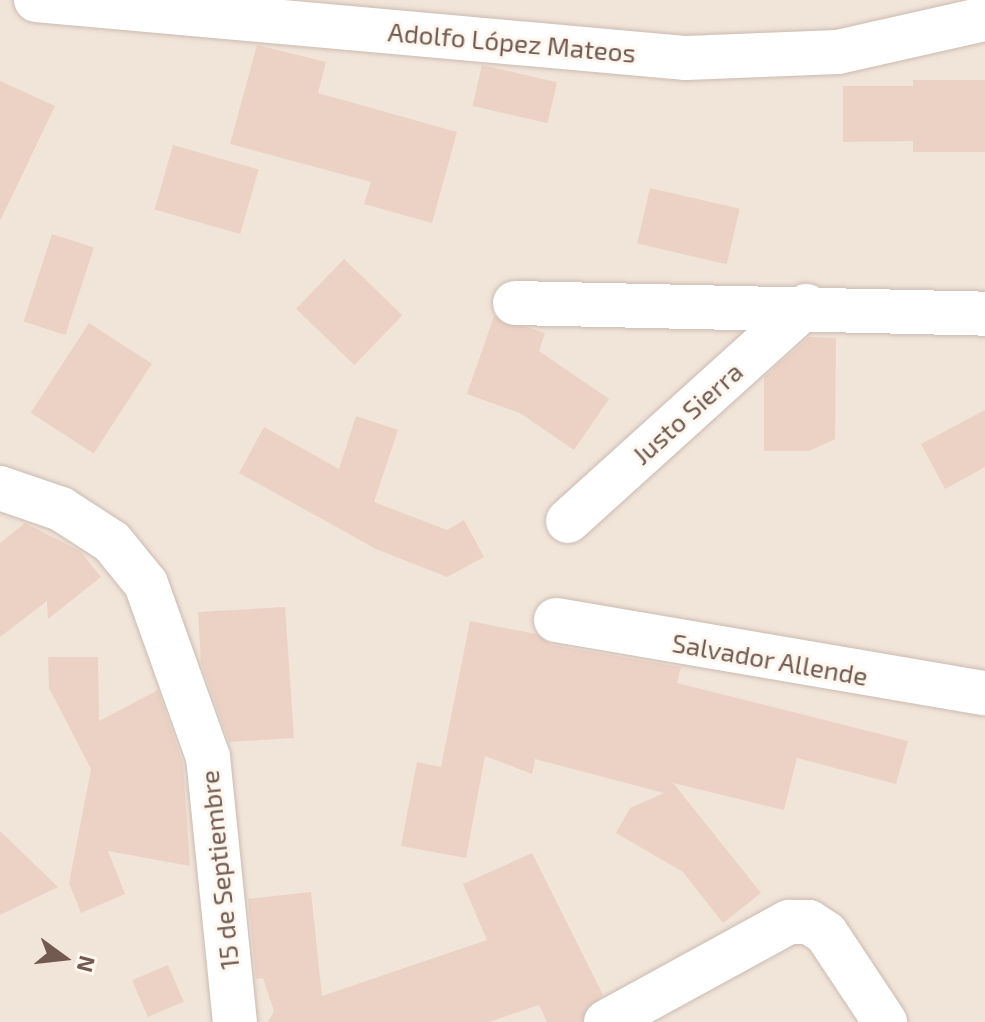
<!DOCTYPE html>
<html>
<head>
<meta charset="utf-8">
<style>
  body { margin:0 }
  #map { position:relative; width:985px; height:1022px; overflow:hidden; background:#faf3ea; font-family:"Exo 2",sans-serif }
  div>[style] { position:absolute }
  .residential>* { inset:0; background:#f1e4d9; transform-origin:0 0 }
  .building>* { inset:0; background:#ecd2c5; transform-origin:0 0 }
  .roads { filter:drop-shadow(0 0 2px #cbbbb1) drop-shadow(0 0 2px #cbbbb1) }
  .street>* { height:44px; margin:-22px; padding:0 22px; transform-origin:22px; border-radius:22px; background:#fff }
  span { translate:-50% -50%; white-space:nowrap; text-align:center; line-height:1.15; -webkit-text-stroke:6px #fdf7f0; paint-order:stroke }
  .street-label { font-size:26px; color:#725a50 }
  .north { position:absolute; left:24px; top:918px; width:80px; height:80px; -webkit-text-stroke:6px #fdf7f0; paint-order:stroke; rotate:105deg; font-size:22px; font-weight:700; line-height:32px; text-align:center; color:#725a50 }
  .north::after { content:''; display:block; margin:auto; width:28px; height:36px; background:#725a50; clip-path:polygon(50% 0,100% 100%,50% 72%,0 100%) }
</style>
</head>
<body>
<div id="map">
  <div class="residential">
    <div style="left:0;top:0;width:985px;height:1022px"></div>
  </div>
  <div class="building">
    <div style="clip-path:polygon(257px 45px,326px 62px,318px 93px,457px 132px,432px 223px,364px 204px,371px 182px,230px 144px)"></div>
    <div style="left:482px;top:65px;width:77px;height:42px;rotate:13deg"></div>
    <div style="clip-path:polygon(913px 80px,985px 80px,985px 152px,913px 152px,913px 141px,843px 142px,843px 86px,913px 86px)"></div>
    <div style="clip-path:polygon(0 81px,55px 106px,0 221px)"></div>
    <div style="left:173px;top:145px;width:89px;height:67px;rotate:16deg"></div>
    <div style="left:650px;top:188px;width:92px;height:57px;rotate:13deg"></div>
    <div style="left:52px;top:234px;width:44px;height:92px;rotate:18deg"></div>
    <div style="left:344px;top:259px;width:81px;height:69px;rotate:44deg"></div>
    <div style="clip-path:polygon(494px 316px,545px 333px,539px 351px,609px 399px,574px 450px,520px 413px,467px 394px)"></div>
    <div style="left:89px;top:323px;width:75px;height:107px;rotate:33deg"></div>
    <div style="clip-path:polygon(809px 337px,836px 338px,835px 439px,809px 451px,764px 451px,764px 377px)"></div>
    <div style="clip-path:polygon(985px 410px,985px 467px,945px 489px,921px 444px)"></div>
    <div style="clip-path:polygon(356px 416px,398px 430px,374px 502px,447px 530px,464px 520px,484px 557px,447px 577px,376px 549px,239px 473px,264px 427px,339px 469px)"></div>
    <div style="clip-path:polygon(25px 523px,80px 551px,101px 577px,48px 619px,47px 601px,0 637px,0 543px)"></div>
    <div style="clip-path:polygon(285px 607px,294px 738px,229px 742px,201px 663px,198px 612px)"></div>
    <div style="clip-path:polygon(470px 621px,536px 634px,552px 645px,681px 667px,677px 683px,908px 741px,896px 784px,797px 758px,784px 810px,673px 783px,761px 893px,723px 923px,683px 872px,616px 833px,630px 808px,664px 793px,535px 759px,532px 774px,485px 756px,466px 858px,401px 846px,417px 762px,441px 767px)"></div>
    <div style="clip-path:polygon(48px 657px,98px 657px,99px 721px,158px 690px,183px 763px,190px 866px,108px 851px,125px 894px,81px 913px,69px 883px,91px 769px,49px 688px)"></div>
    <div style="clip-path:polygon(0 831px,58px 887px,0 915px)"></div>
    <div style="clip-path:polygon(532px 853px,603px 995px,581px 1022px,547px 1022px,539px 1005px,489px 1022px,268px 1022px,274px 1011px,263px 978px,256px 979px,248px 899px,311px 892px,322px 996px,487px 940px,463px 884px)"></div>
    <div style="left:168px;top:965px;width:40px;height:39px;rotate:67deg"></div>
  </div>
  <div class="roads">
    <div class="street">
      <div style="left:36px;top:0;width:653px;rotate:5.1deg"></div>
      <div style="left:686px;top:58px;width:152px;rotate:-2.3deg"></div>
      <div style="left:838px;top:52px;width:151px;rotate:-12.7deg"></div>
      <div style="left:515px;top:303px;width:470px;rotate:1.3deg"></div>
      <div style="left:0;top:488px;width:65px;rotate:19deg"></div>
      <div style="left:61px;top:509px;width:61px;rotate:32.9deg"></div>
      <div style="left:112px;top:542px;width:54px;rotate:51deg"></div>
      <div style="left:146px;top:584px;width:184px;rotate:70.3deg"></div>
      <div style="left:208px;top:757px;width:266px;rotate:84.2deg"></div>
      <div style="left:568px;top:521px;width:321px;rotate:-42.1deg"></div>
      <div style="left:556px;top:620px;width:435px;rotate:9.7deg"></div>
      <div style="left:606px;top:1022px;width:209px;rotate:-28.7deg"></div>
      <div style="left:789px;top:922px;width:20px"></div>
      <div style="left:809px;top:922px;width:20px;rotate:33deg"></div>
      <div style="left:826px;top:933px;width:107px;rotate:56.5deg"></div>
    </div>
  </div>
  <div class="street-label">
    <span style="left:512px;top:42px;rotate:5deg">Adolfo López Mateos</span>
    <span style="left:687px;top:413px;rotate:-42deg">Justo Sierra</span>
    <span style="left:770px;top:659px;rotate:10deg">Salvador Allende</span>
    <span style="left:219px;top:870px;rotate:-96deg">15 de Septiembre</span>
  </div>
  <div class="north">N</div>
</div>
</body>
</html>
